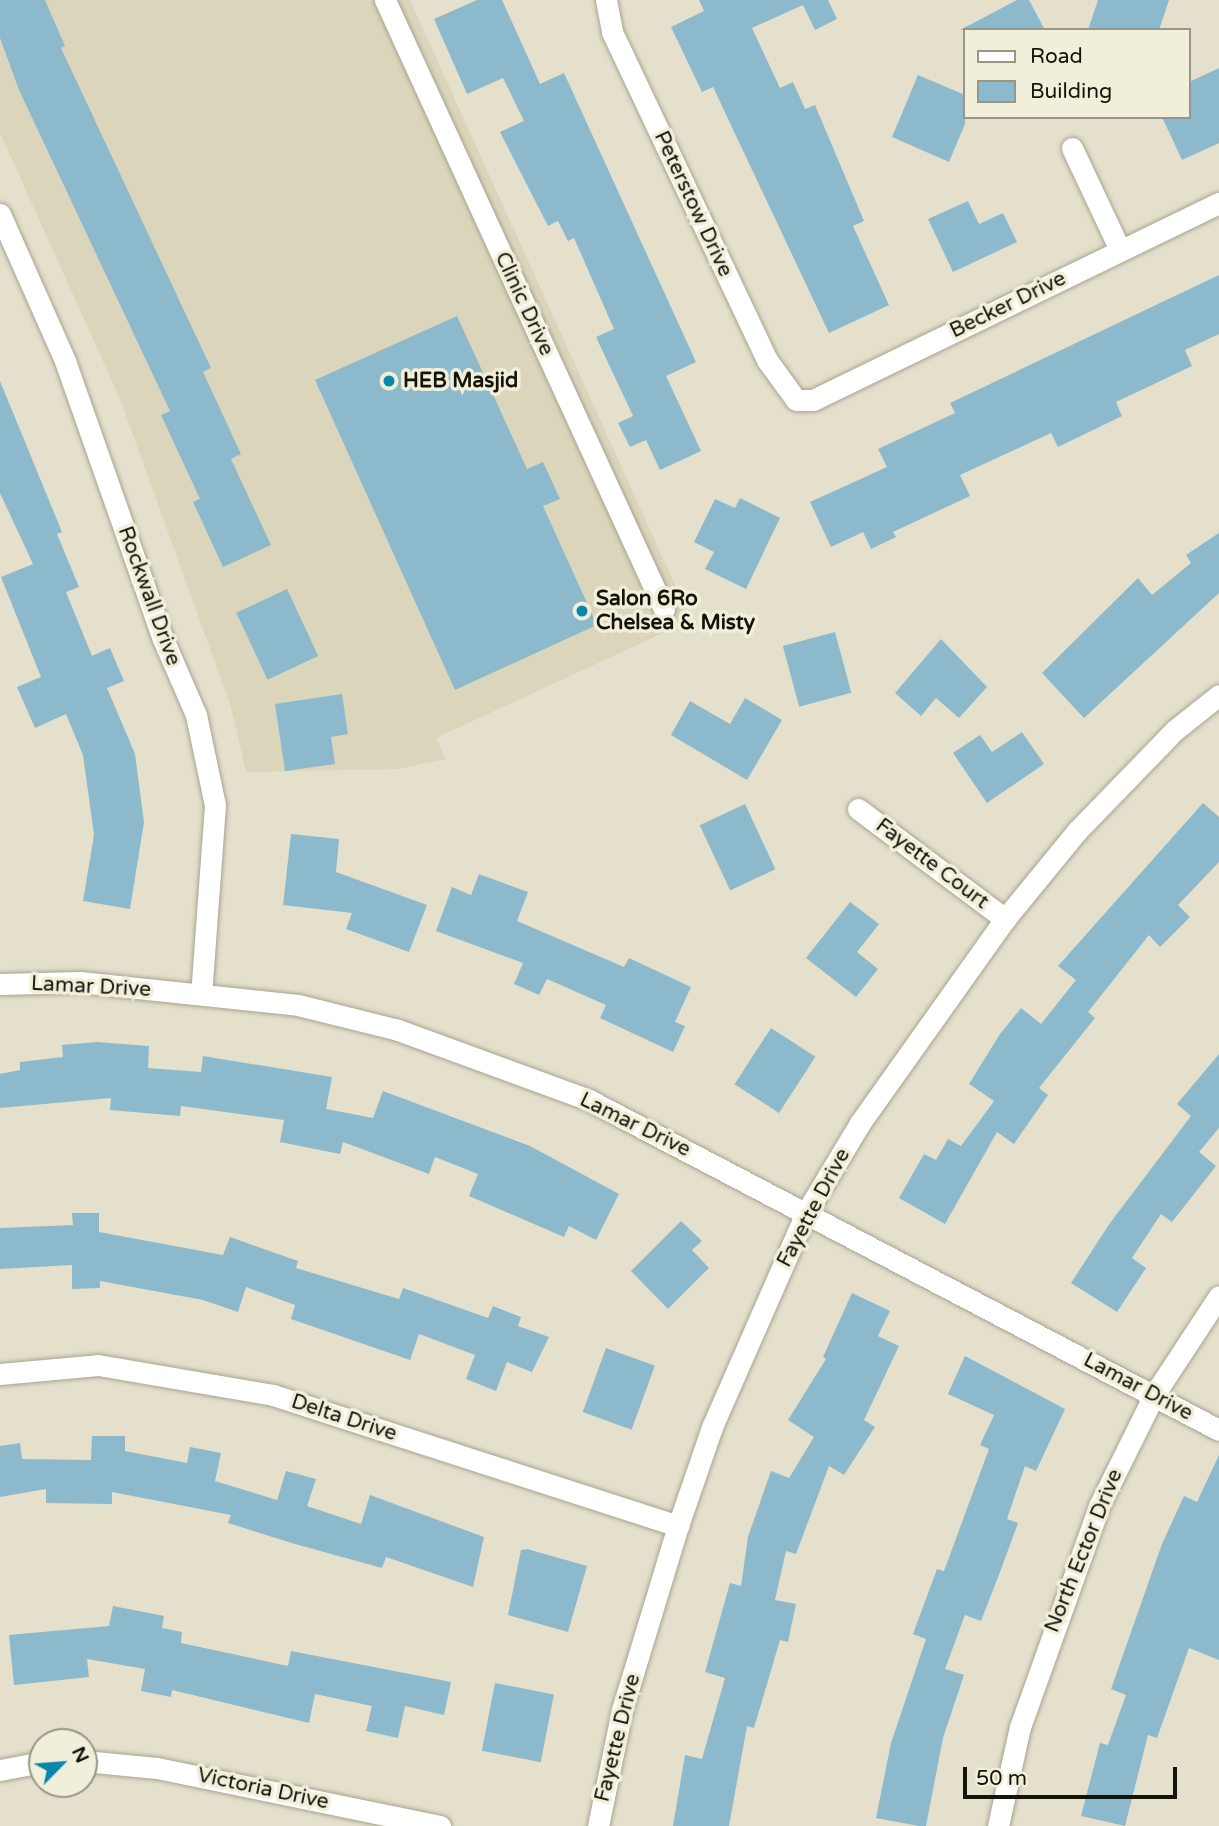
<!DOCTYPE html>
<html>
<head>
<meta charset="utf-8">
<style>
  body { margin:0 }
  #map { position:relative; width:1219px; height:1826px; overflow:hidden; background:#e4e0cc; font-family:"Varela Round",sans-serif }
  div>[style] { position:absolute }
  .built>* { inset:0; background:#dbd6bb }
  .building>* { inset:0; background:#8cbacc; transform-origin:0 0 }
  .roads { filter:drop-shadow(0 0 2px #a8a491) drop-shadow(0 0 2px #a8a491) }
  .street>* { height:21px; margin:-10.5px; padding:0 10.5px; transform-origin:10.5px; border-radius:10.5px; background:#fff }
  .dots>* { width:19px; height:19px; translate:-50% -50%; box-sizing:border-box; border:4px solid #f1eed9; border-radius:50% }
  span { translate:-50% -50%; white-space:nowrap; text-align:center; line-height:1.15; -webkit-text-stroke:7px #f1eed9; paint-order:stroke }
  .street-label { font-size:21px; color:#14130c }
  .poi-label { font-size:21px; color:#14130c; font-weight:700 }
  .left { translate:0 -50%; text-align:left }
  .legend { position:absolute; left:963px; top:28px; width:228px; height:91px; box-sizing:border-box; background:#f1eed9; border:2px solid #999687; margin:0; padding:9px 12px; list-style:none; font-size:21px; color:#14130c }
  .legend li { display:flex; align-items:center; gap:14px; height:35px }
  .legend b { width:35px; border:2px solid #999687 }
  .north { position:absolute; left:28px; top:1728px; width:70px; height:70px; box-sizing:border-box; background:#f1eed9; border:2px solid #999687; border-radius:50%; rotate:65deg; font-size:19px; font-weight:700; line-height:28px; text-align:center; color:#14130c }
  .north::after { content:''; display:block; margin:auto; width:24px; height:32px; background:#0888aa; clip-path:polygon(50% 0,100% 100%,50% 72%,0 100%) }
  .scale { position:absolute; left:963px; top:1767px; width:214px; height:32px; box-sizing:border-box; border:4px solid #14130c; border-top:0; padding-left:9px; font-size:21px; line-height:24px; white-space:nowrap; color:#14130c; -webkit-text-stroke:5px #f1eed9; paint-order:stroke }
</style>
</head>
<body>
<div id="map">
  <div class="built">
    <div style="clip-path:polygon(0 0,410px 0,691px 620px,436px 738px,446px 759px,398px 769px,246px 772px,231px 707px,120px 399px,0 133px)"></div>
  </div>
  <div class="building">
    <div style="clip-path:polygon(0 0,45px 0,65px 46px,61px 48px,211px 368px,203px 372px,241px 454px,231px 459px,271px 545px,223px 567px,193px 502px,200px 499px,161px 415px,170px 411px,19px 90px,0 38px)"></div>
    <div style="clip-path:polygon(477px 0,502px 0,540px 84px,564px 73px,696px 362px,666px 376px,701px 451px,660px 470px,646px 440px,630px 447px,618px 423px,633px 416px,596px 337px,614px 329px,574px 238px,568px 241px,558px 221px,548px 226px,500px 132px,524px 121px,503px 78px,467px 94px,434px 19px)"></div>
    <div style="clip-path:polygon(699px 0,828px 0,837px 19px,815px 30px,803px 5px,752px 28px,780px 88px,793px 82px,805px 109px,815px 105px,864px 221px,853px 226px,889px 305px,829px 333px,713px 87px,702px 92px,671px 27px,704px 11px)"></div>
    <div style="clip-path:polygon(1017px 0,1029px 0,1045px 30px,960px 30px)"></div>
    <div style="clip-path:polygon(1098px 0,1169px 0,1159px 30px,1088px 30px)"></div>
    <div style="clip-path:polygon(1219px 68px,1219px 143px,1182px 160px,1162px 117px,1189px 117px,1189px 82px)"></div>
    <div style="clip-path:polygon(918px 75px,965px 95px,965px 124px,949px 162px,892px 137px)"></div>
    <div style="clip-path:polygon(968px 201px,979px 224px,1003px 213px,1017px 242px,953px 272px,928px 219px)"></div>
    <div style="clip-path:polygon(1219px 275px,1219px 334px,1185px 350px,1192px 366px,1116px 402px,1122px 416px,1058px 447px,1051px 433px,960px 475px,970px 496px,893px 532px,896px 537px,871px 549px,863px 532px,831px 547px,810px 502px,887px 467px,878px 449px,955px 413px,950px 403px)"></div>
    <div style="clip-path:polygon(457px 316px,527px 469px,543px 462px,560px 499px,543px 506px,597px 625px,455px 690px,315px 380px)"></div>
    <div style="clip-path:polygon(0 381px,62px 532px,57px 534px,79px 587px,66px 592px,92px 656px,110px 648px,124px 681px,107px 688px,135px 754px,144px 822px,130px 909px,83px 901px,94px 835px,83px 755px,66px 714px,35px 728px,17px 687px,41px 677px,1px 577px,33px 564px,0 493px)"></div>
    <div style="clip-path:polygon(740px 498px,780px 518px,746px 589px,705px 569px,714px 552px,694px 542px,715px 499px,735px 508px)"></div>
    <div style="clip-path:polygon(1219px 533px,1219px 593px,1084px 718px,1042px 673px,1138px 578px,1152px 595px,1191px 563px,1186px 555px)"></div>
    <div style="left:287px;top:589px;width:74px;height:56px;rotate:65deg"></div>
    <div style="left:835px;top:632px;width:63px;height:54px;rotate:75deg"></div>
    <div style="clip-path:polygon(941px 639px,987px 687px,959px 718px,936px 698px,921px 716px,895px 693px)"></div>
    <div style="clip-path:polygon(342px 694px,348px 734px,331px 737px,335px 764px,285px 771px,275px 704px)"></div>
    <div style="clip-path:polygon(745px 698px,782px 720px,747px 780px,671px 735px,690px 701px,730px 724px)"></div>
    <div style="clip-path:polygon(1022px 732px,1044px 764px,987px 803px,953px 753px,980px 735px,992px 752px)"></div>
    <div style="clip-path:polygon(1203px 803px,1219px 817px,1219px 862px,1178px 905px,1190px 917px,1160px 947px,1149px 935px,1088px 1012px,1095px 1018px,1039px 1088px,1048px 1095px,1014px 1144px,997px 1132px,945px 1224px,899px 1198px,924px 1154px,936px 1160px,948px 1139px,961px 1146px,994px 1101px,969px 1084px,1000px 1034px,1021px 1008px,1041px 1024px,1076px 980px,1058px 966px)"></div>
    <div style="left:745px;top:804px;width:72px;height:50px;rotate:65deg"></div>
    <div style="clip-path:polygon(291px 834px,339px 839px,336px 872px,427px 905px,409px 952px,346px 929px,352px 913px,283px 905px)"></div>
    <div style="clip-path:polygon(479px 874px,528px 892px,517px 921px,624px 967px,629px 958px,691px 987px,675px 1022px,685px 1026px,673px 1052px,600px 1018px,606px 1005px,547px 979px,539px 995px,514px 984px,523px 963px,436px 931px,452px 887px,471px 895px)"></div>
    <div style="clip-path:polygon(850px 902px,879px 924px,857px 952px,878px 969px,856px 997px,806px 958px)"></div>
    <div style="left:771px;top:1028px;width:53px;height:67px;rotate:33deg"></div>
    <div style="clip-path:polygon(97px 1042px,149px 1046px,148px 1068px,201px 1072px,203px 1056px,332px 1077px,326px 1109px,373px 1118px,383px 1091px,530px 1146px,619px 1194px,596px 1240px,569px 1226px,564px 1237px,469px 1196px,478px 1174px,435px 1157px,429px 1174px,343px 1142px,340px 1154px,280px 1142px,284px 1120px,181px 1106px,180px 1116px,110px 1110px,111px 1098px,0 1108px,0 1074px,20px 1070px,20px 1062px,63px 1057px,62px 1045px)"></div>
    <div style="clip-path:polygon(1219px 1054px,1219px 1128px,1199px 1152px,1216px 1166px,1172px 1222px,1161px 1214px,1132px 1258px,1146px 1268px,1117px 1312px,1071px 1283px,1110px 1223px,1191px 1116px,1177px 1104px)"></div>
    <div style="clip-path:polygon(72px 1213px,99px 1213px,99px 1232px,223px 1255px,230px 1237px,298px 1261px,296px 1268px,399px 1299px,403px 1288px,488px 1318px,493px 1306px,521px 1317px,518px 1326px,549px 1337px,532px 1372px,507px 1362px,496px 1391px,466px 1379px,475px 1355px,419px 1334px,410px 1360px,291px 1319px,295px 1305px,246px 1287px,238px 1312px,203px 1300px,100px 1281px,100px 1288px,72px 1289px,72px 1265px,0 1269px,0 1228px,73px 1225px)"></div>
    <div style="clip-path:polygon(681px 1221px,702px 1241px,692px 1250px,709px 1268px,668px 1309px,631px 1271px)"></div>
    <div style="clip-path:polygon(852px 1293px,890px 1311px,878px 1336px,899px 1346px,864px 1420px,875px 1427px,844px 1475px,829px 1466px,796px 1554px,786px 1551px,775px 1600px,796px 1604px,788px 1642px,780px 1640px,754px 1728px,747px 1726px,729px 1826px,673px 1826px,685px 1755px,702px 1759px,725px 1678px,705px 1672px,730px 1583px,741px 1586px,748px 1537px,771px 1471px,789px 1478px,814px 1437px,788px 1420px,826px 1359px,823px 1357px)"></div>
    <div style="left:606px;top:1348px;width:52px;height:68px;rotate:20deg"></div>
    <div style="clip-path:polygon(965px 1356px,1065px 1409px,1036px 1471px,1025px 1466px,1007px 1519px,1018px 1523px,1000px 1572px,981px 1621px,965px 1615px,945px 1669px,964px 1675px,943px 1738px,926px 1826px,919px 1826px,876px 1818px,891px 1743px,926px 1639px,913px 1634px,937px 1569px,944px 1571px,989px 1449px,980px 1445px,994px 1415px,948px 1394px)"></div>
    <div style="clip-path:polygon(92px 1436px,125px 1436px,125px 1451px,187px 1463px,190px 1447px,221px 1453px,215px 1481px,277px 1500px,286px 1471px,316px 1479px,307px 1506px,361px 1524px,370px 1495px,484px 1537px,473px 1587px,386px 1557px,382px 1568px,295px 1544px,228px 1523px,231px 1515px,112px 1492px,112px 1504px,46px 1503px,46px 1489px,0 1497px,0 1446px,20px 1443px,22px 1459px,91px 1460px)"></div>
    <div style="clip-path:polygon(1219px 1455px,1219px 1660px,1189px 1648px,1157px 1738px,1148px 1735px,1125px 1826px,1081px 1816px,1100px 1743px,1108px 1745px,1126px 1695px,1111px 1689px,1162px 1544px,1184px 1496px,1197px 1502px)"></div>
    <div style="clip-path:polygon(527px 1549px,587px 1566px,568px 1632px,508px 1615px,521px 1550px)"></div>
    <div style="clip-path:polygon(113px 1606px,164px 1616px,162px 1628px,182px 1632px,181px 1643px,288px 1666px,291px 1651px,451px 1682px,444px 1715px,405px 1706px,398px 1738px,366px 1731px,372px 1706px,315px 1694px,309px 1723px,172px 1690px,171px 1697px,141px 1691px,145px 1669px,87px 1659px,89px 1677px,14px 1685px,9px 1635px,109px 1626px)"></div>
    <div style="left:495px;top:1683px;width:60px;height:69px;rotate:11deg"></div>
  </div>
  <div class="roads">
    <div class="street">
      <div style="left:385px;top:0;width:670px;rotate:65.39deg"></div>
      <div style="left:606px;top:0;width:33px;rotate:79deg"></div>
      <div style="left:612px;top:32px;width:363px;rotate:64.7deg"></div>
      <div style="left:767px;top:360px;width:49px;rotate:54.1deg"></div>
      <div style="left:796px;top:400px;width:17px"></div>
      <div style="left:813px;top:400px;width:451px;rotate:-25.9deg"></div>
      <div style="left:1072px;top:148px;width:113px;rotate:64.8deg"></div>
      <div style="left:0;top:214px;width:161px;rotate:66.1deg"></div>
      <div style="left:65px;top:361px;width:295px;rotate:70.6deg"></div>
      <div style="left:163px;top:639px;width:83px;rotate:66.5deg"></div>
      <div style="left:196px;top:715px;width:92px;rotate:78.1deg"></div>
      <div style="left:215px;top:805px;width:190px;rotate:94.2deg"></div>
      <div style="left:858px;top:809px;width:184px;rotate:36.8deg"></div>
      <div style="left:0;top:984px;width:80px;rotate:-1.4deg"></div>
      <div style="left:80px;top:982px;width:219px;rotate:6deg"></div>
      <div style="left:298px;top:1005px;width:103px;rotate:14deg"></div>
      <div style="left:398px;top:1030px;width:203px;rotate:20.1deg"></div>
      <div style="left:589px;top:1100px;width:711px;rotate:27.65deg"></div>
      <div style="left:0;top:1374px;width:98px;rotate:-5.2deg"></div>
      <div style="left:98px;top:1365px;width:178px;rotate:9.7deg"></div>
      <div style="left:273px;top:1395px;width:426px;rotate:17.9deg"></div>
      <div style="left:84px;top:1761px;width:73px;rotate:5.5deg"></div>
      <div style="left:157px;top:1768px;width:289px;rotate:11.6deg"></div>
      <div style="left:0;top:1770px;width:43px;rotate:-10.8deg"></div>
      <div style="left:598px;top:1826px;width:118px;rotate:-78.3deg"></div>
      <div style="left:622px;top:1710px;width:192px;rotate:-73.1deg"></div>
      <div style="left:678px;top:1526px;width:105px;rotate:-71deg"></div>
      <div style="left:712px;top:1427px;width:234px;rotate:-66.3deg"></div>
      <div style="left:806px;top:1213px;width:105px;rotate:-59deg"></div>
      <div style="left:860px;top:1123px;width:250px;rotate:-54.6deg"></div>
      <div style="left:1005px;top:919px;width:114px;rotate:-50.7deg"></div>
      <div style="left:1077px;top:831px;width:141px;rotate:-45.9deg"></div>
      <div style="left:1175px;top:730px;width:56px;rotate:-38.5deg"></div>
      <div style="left:998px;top:1826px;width:101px;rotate:-77.5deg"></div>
      <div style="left:1020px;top:1727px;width:235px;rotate:-70.3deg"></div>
      <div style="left:1099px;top:1506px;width:124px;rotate:-63.6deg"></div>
      <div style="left:1154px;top:1395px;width:118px;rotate:-56.7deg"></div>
    </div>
  </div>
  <div class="dots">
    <div style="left:389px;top:381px;background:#0888aa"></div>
    <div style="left:582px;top:611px;background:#0888aa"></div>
  </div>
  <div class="street-label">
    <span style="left:693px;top:204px;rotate:65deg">Peterstow Drive</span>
    <span style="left:524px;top:304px;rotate:65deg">Clinic Drive</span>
    <span style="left:1008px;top:305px;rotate:-26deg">Becker Drive</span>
    <span style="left:149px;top:596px;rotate:70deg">Rockwall Drive</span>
    <span style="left:932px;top:864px;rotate:37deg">Fayette Court</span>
    <span style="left:91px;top:987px;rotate:3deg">Lamar Drive</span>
    <span style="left:635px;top:1125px;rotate:26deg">Lamar Drive</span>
    <span style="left:814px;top:1208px;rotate:-62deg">Fayette Drive</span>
    <span style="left:1138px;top:1387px;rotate:28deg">Lamar Drive</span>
    <span style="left:344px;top:1418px;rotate:18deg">Delta Drive</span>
    <span style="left:1084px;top:1551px;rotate:-68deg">North Ector Drive</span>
    <span style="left:618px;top:1738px;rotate:-76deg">Fayette Drive</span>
    <span style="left:263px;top:1789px;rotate:12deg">Victoria Drive</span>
  </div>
  <div class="poi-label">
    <span class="left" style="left:403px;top:381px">HEB Masjid</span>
    <span class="left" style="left:596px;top:611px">Salon 6Ro<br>Chelsea &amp; Misty</span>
  </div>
  <ul class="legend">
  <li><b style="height:9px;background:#fff"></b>Road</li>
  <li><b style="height:19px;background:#8cbacc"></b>Building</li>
  </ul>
  <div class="north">N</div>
  <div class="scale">50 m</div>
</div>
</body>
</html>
